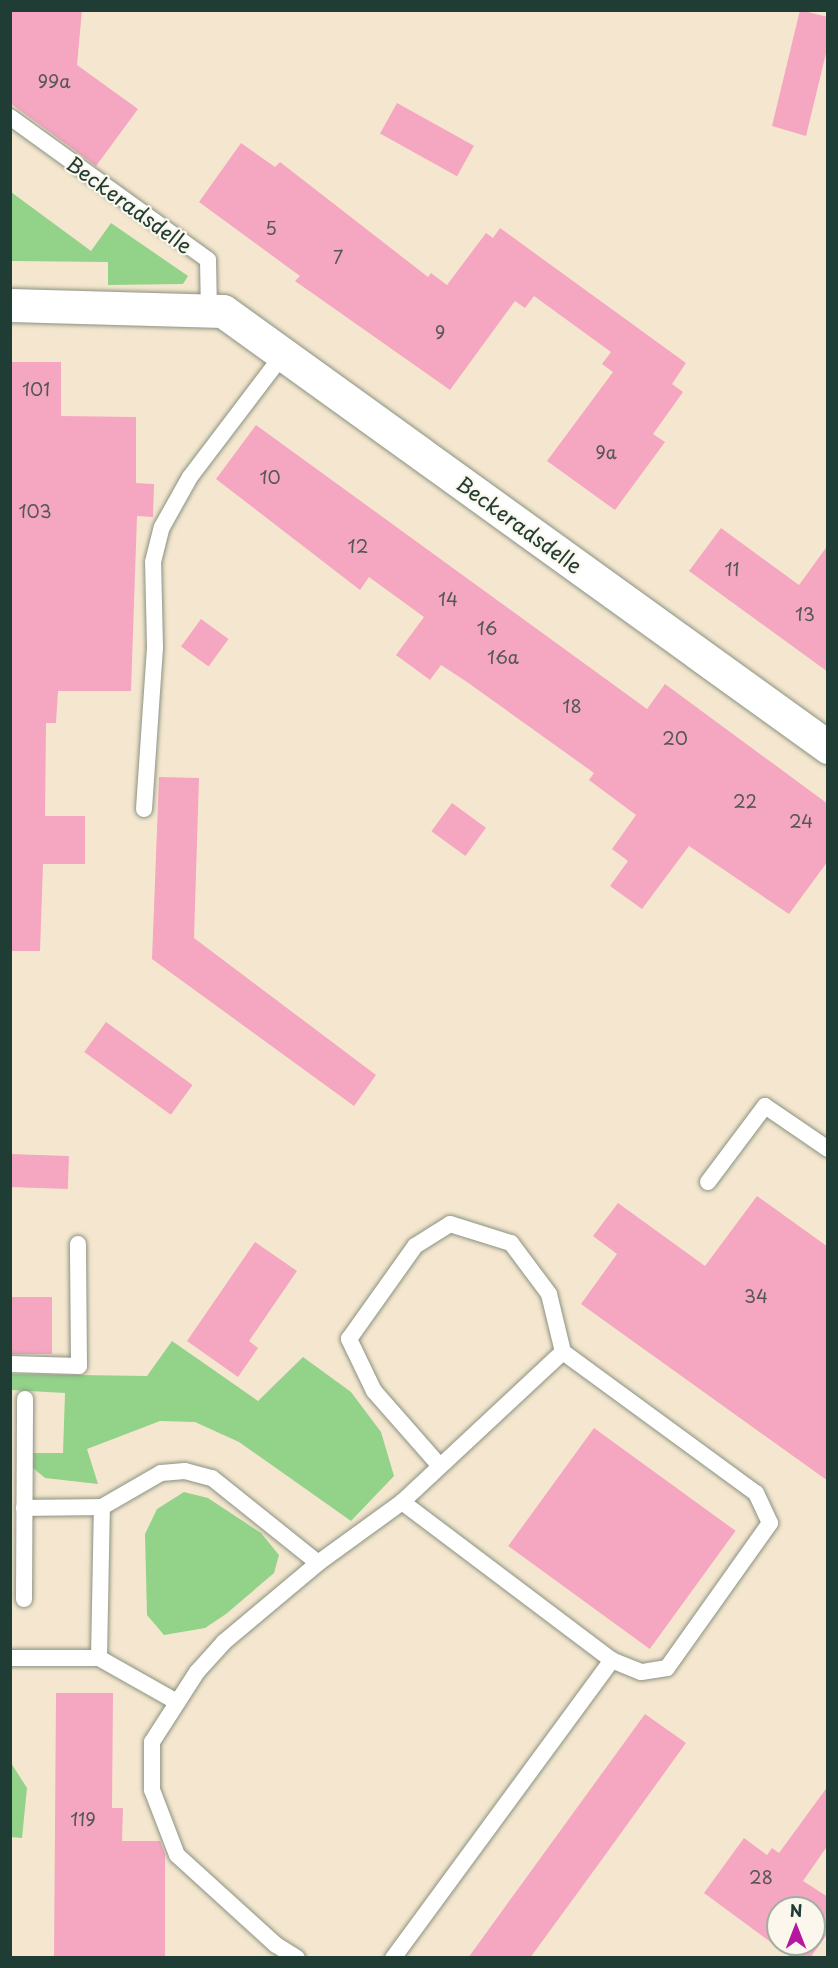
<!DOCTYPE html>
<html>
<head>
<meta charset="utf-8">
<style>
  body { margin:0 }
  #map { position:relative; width:838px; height:1968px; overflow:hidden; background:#f5e7cf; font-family:"Playpen Sans",sans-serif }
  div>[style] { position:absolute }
  .green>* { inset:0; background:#92d289 }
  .building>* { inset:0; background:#f5a6c1; transform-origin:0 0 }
  .roads { filter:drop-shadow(0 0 2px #8a9282) drop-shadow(0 0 2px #8a9282) }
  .service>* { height:16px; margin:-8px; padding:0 8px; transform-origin:8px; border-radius:8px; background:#fff }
  .minor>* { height:33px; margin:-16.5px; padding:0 16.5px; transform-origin:16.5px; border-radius:16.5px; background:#fff }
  span { translate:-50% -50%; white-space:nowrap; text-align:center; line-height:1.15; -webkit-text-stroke:4.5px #fbf7ec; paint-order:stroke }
  .number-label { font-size:18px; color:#545757 }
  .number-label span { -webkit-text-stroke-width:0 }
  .street-label { font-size:21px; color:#1f3d34 }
  .frame { position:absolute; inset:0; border:12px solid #1f3d34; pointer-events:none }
  .north { position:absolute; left:766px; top:1896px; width:60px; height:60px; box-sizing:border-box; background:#fbf7ec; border:2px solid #a3ada2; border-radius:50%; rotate:0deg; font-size:16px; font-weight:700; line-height:24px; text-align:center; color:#1f3d34 }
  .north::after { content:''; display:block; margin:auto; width:21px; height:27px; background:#b5179e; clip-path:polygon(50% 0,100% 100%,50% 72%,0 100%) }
</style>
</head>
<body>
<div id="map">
  <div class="green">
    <div style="clip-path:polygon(11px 192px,91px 251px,111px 223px,188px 276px,183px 284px,108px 285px,108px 262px,11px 261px)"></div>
    <div style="clip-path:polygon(172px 1341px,258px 1401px,303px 1357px,351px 1392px,381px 1432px,394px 1476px,351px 1521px,239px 1442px,195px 1422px,160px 1421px,87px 1449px,98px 1484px,45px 1478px,33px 1468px,30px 1453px,63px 1453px,65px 1393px,11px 1390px,11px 1374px,147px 1376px)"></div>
    <div style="clip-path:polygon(184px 1492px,208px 1498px,261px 1533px,279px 1555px,274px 1573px,226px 1614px,205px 1628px,164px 1635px,147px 1615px,145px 1534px,157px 1509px)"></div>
    <div style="clip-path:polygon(11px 1763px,27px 1788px,22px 1838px,11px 1837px)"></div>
  </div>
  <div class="building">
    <div style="clip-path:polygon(10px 10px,82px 10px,77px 65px,138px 109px,96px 166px,10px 103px)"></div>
    <div style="clip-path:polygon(800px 10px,828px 17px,828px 45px,806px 136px,772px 126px)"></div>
    <div style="left:397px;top:103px;width:88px;height:35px;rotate:29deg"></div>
    <div style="clip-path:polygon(241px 143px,275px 167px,280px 162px,428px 277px,431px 273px,447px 285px,486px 233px,493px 238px,500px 228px,686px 363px,672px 384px,683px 392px,653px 434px,665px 442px,615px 510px,547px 461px,613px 372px,602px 364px,611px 352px,534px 296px,525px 308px,515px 301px,450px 390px,295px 281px,300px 276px,199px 202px)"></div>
    <div style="clip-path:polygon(10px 362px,61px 362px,61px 416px,136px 417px,136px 483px,154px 484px,153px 517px,137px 516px,131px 691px,58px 691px,56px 723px,46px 723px,45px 816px,85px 816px,85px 864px,43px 864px,40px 951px,10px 951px)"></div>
    <div style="clip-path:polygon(256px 425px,647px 709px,665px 684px,828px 804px,828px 861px,789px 914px,689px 846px,642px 909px,610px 886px,628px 861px,612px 849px,636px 815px,589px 780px,594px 773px,467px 682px,441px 665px,430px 680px,396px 655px,424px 617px,369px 577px,360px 590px,216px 479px)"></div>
    <div style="clip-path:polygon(721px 528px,799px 585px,828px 545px,828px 672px,689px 571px)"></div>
    <div style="left:201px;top:619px;width:34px;height:34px;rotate:36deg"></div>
    <div style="clip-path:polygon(159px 777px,199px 778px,194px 938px,376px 1075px,354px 1106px,152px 959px)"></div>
    <div style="left:452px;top:803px;width:42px;height:35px;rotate:36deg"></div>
    <div style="left:106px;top:1022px;width:107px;height:37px;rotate:36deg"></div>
    <div style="left:10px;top:1154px;width:59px;height:33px;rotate:2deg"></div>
    <div style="clip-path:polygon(757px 1196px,828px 1247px,828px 1481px,581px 1304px,617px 1254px,593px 1236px,618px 1203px,705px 1266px)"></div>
    <div style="clip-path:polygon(255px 1242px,297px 1271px,249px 1341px,258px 1348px,238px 1377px,187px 1341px)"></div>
    <div style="left:10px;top:1297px;width:42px;height:57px"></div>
    <div style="left:594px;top:1428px;width:175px;height:146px;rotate:36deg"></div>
    <div style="clip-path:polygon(56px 1693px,113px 1693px,112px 1808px,123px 1808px,122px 1841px,160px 1841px,165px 1854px,165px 1958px,54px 1958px)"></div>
    <div style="clip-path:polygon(645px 1714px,686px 1743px,603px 1858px,530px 1958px,468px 1958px)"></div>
    <div style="clip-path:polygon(evenodd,828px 1786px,828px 1845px,803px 1881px,828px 1897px,828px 1933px,810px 1958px,792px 1958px,704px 1893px,744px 1838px,767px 1855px,772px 1848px,779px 1853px,828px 1786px,778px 1908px,814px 1908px,814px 1944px,778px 1944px,778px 1908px)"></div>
  </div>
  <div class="roads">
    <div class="service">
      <div style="left:10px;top:117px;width:244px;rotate:35.8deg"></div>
      <div style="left:208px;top:260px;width:52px;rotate:88.9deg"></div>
      <div style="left:144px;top:809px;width:162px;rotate:-86.1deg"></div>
      <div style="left:155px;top:647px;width:85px;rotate:-91.3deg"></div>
      <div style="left:153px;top:562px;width:36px;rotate:-76deg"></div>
      <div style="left:162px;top:527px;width:57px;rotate:-60.8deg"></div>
      <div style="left:190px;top:477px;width:152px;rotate:-52.8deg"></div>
      <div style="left:708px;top:1182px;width:95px;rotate:-53.1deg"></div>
      <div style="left:765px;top:1106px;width:76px;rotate:34.3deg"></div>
      <div style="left:10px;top:1364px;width:69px;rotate:1.7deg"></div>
      <div style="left:79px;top:1366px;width:122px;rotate:-90.5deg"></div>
      <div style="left:439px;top:1465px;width:98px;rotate:-131.3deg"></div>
      <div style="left:374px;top:1391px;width:58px;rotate:-115.7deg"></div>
      <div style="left:349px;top:1339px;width:114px;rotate:-54.6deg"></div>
      <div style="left:415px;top:1246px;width:41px;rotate:-32.2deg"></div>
      <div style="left:450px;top:1224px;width:64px;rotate:17.3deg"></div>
      <div style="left:511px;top:1243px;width:64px;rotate:53.3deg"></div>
      <div style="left:549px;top:1294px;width:60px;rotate:76.4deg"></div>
      <div style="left:402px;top:1502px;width:263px;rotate:37deg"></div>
      <div style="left:24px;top:1508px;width:78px;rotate:-0.7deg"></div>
      <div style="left:24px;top:1599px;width:200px;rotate:-89.7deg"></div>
      <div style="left:10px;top:1658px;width:89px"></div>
      <div style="left:99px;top:1658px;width:90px;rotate:29.4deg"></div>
      <div style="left:99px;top:1658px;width:151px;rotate:-88.9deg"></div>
      <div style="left:102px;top:1507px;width:68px;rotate:-30deg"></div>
      <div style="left:161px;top:1473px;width:24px;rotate:-5deg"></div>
      <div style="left:185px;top:1471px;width:28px;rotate:15deg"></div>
      <div style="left:212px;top:1478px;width:136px;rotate:38.7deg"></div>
      <div style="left:297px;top:1958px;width:25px;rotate:-148deg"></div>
      <div style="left:276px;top:1945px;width:134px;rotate:-137.7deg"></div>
      <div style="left:177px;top:1855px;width:70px;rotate:-111deg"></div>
      <div style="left:152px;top:1790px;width:48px;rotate:-90deg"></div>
      <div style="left:152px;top:1742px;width:83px;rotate:-57.3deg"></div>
      <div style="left:197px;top:1672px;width:40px;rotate:-48deg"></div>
      <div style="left:224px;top:1642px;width:123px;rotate:-40deg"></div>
      <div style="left:318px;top:1563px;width:104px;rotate:-36deg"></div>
      <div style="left:402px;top:1502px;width:220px;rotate:-43deg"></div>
      <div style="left:563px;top:1352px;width:239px;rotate:36.2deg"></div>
      <div style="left:756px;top:1493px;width:33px;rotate:65deg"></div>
      <div style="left:770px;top:1523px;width:178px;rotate:125.4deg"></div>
      <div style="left:667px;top:1668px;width:26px;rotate:171deg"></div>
      <div style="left:641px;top:1672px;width:31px;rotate:-158deg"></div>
      <div style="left:612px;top:1660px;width:370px;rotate:126.3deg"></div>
    </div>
    <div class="minor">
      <div style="left:10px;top:305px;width:213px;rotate:1.6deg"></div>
      <div style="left:223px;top:311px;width:746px;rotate:35.78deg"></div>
    </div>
  </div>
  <div class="number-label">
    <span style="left:54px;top:81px">99a</span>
    <span style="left:271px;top:228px">5</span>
    <span style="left:338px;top:257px">7</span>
    <span style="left:440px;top:332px">9</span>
    <span style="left:36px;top:389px">101</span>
    <span style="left:606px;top:452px">9a</span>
    <span style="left:270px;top:477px">10</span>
    <span style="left:35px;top:511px">103</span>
    <span style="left:358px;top:546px">12</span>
    <span style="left:732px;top:569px">11</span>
    <span style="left:448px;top:599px">14</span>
    <span style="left:805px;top:614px">13</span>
    <span style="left:487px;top:628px">16</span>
    <span style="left:503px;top:657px">16a</span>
    <span style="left:572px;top:706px">18</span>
    <span style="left:675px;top:738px">20</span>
    <span style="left:745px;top:801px">22</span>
    <span style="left:801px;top:821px">24</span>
    <span style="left:756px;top:1296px">34</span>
    <span style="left:83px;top:1819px">119</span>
    <span style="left:761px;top:1877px">28</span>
  </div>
  <div class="street-label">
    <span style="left:130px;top:204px;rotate:36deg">Beckeradsdelle</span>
    <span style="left:520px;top:524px;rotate:36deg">Beckeradsdelle</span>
  </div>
  <div class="frame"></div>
  <div class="north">N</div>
</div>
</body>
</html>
